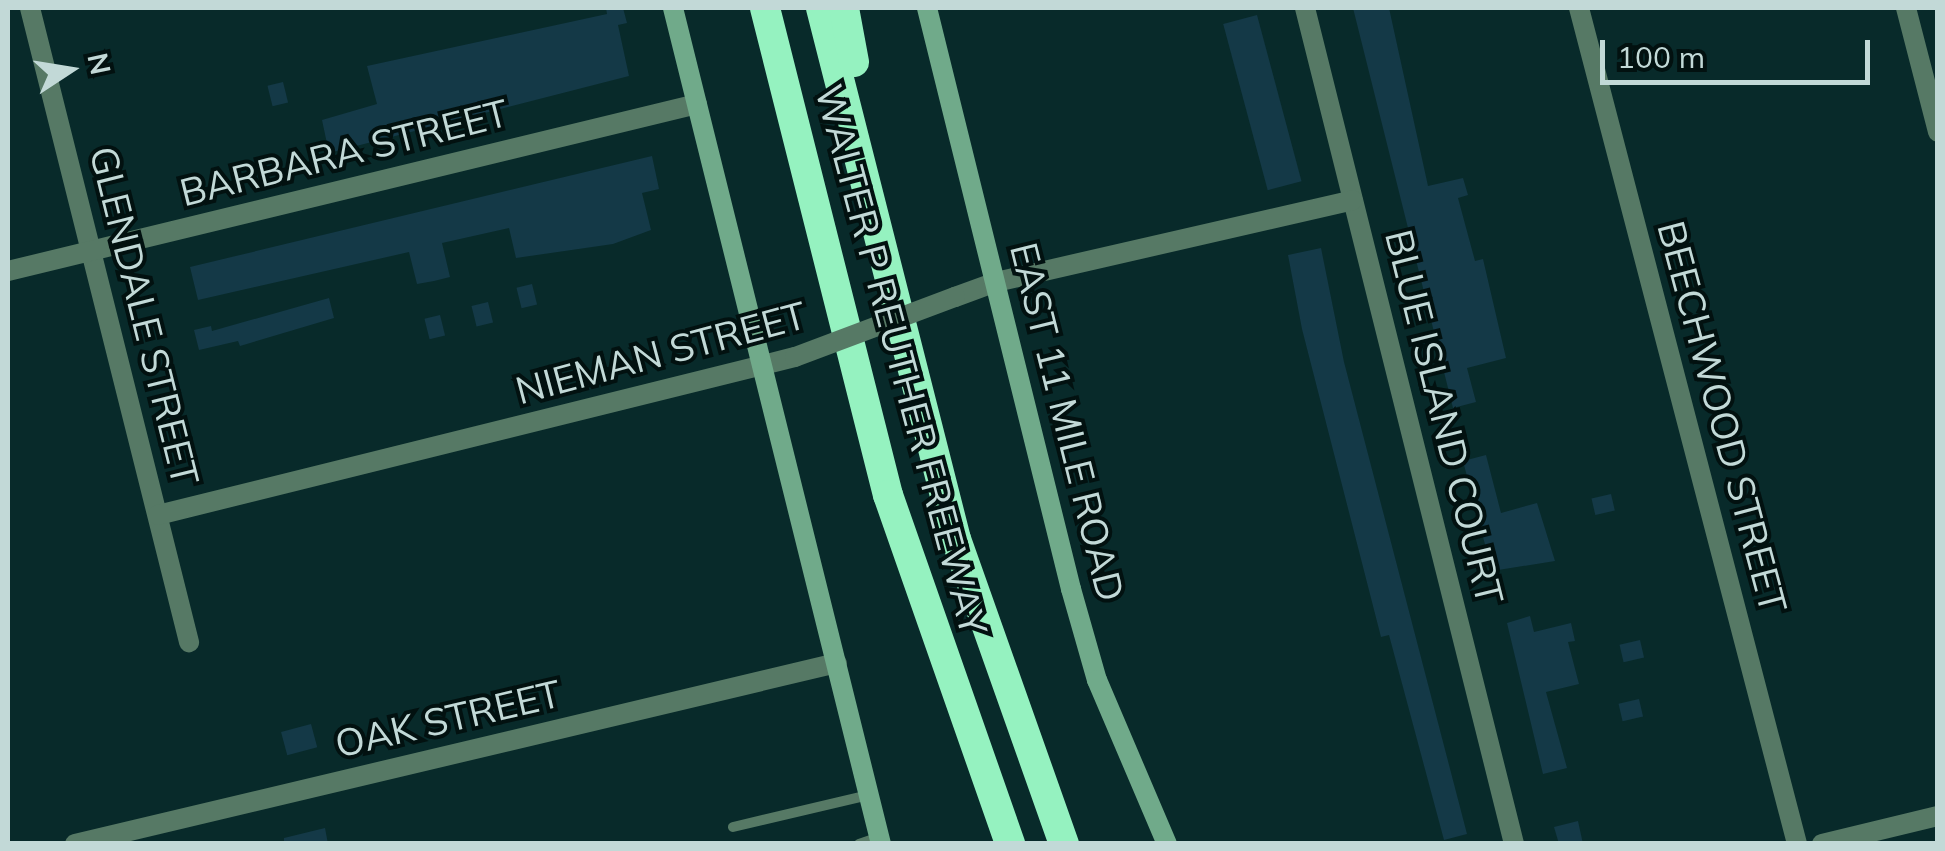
<!DOCTYPE html>
<html>
<head>
<meta charset="utf-8">
<style>
  body { margin:0 }
  #map { position:relative; width:1945px; height:851px; overflow:hidden; background:#082a2a; font-family:Mulish,sans-serif }
  div>[style] { position:absolute }
  .building>* { inset:0; background:#143947; transform-origin:0 0 }
  .lane>* { height:10px; margin:-5px; padding:0 5px; transform-origin:5px; border-radius:5px; background:#567965 }
  .street>* { height:20px; margin:-10px; padding:0 10px; transform-origin:10px; border-radius:10px; background:#567965 }
  .secondary>* { height:20px; margin:-10px; padding:0 10px; transform-origin:10px; border-radius:10px; background:#70aa8a }
  .highway>* { height:30px; margin:-15px; padding:0 15px; transform-origin:15px; border-radius:15px; background:#95f2c0 }
  .street-bridge>* { height:20px; margin:-10px; padding:0 10px; transform-origin:10px; border-radius:10px; background:#567965 }
  span { translate:-50% -50%; white-space:nowrap; text-align:center; line-height:1.15; -webkit-text-stroke:8px #021110; paint-order:stroke }
  .street-label { font-size:38px; color:#c2d9d7 }
  .frame { position:absolute; inset:0; border:10px solid #c2d9d7; pointer-events:none }
  .north { position:absolute; left:20px; top:20px; width:100px; height:100px; -webkit-text-stroke:8px #021110; paint-order:stroke; rotate:78deg; font-size:28px; font-weight:700; line-height:40px; text-align:center; color:#c2d9d7 }
  .north::after { content:''; display:block; margin:auto; width:35px; height:45px; background:#c2d9d7; clip-path:polygon(50% 0,100% 100%,50% 72%,0 100%) }
  .scale { position:absolute; left:1600px; top:40px; width:270px; height:45px; box-sizing:border-box; border:5px solid #c2d9d7; border-top:0; padding-left:12px; font-size:30px; line-height:35px; white-space:nowrap; color:#c2d9d7; -webkit-text-stroke:8px #021110; paint-order:stroke }
</style>
</head>
<body>
<div id="map">
  <div class="building">
    <div style="clip-path:polygon(606px 8px,623px 8px,627px 23px,618px 25px,629px 76px,329px 153px,322px 120px,377px 104px,367px 66px,607px 14px)"></div>
    <div style="clip-path:polygon(1353px 8px,1389px 8px,1428px 186px,1463px 178px,1468px 195px,1458px 198px,1475px 261px,1483px 259px,1506px 358px,1467px 368px,1476px 402px,1453px 408px)"></div>
    <div style="left:1257px;top:15px;width:172px;height:35px;rotate:75deg"></div>
    <div style="left:283px;top:82px;width:21px;height:16px;rotate:76deg"></div>
    <div style="clip-path:polygon(652px 156px,659px 189px,642px 193px,651px 230px,613px 244px,516px 258px,509px 228px,442px 243px,450px 277px,434px 281px,417px 284px,409px 252px,198px 300px,190px 267px)"></div>
    <div style="clip-path:polygon(1321px 248px,1344px 362px,1467px 834px,1444px 840px,1389px 635px,1381px 637px,1302px 329px,1288px 255px)"></div>
    <div style="left:532px;top:284px;width:21px;height:16px;rotate:76deg"></div>
    <div style="clip-path:polygon(329px 298px,334px 318px,240px 346px,238px 341px,199px 350px,194px 330px,211px 326px,212px 331px)"></div>
    <div style="left:488px;top:302px;width:21px;height:17px;rotate:76deg"></div>
    <div style="left:440px;top:315px;width:21px;height:16px;rotate:76deg"></div>
    <div style="clip-path:polygon(1486px 455px,1501px 513px,1537px 503px,1555px 561px,1492px 571px,1463px 461px)"></div>
    <div style="left:1611px;top:494px;width:17px;height:20px;rotate:77deg"></div>
    <div style="clip-path:polygon(1530px 616px,1534px 632px,1571px 623px,1575px 641px,1568px 642px,1579px 684px,1546px 692px,1567px 768px,1543px 774px,1507px 623px)"></div>
    <div style="left:1640px;top:640px;width:18px;height:21px;rotate:77deg"></div>
    <div style="left:1639px;top:699px;width:18px;height:21px;rotate:77deg"></div>
    <div style="left:311px;top:724px;width:24px;height:31px;rotate:75deg"></div>
    <div style="clip-path:polygon(1578px 821px,1583px 844px,1559px 844px,1554px 827px)"></div>
    <div style="clip-path:polygon(325px 828px,328px 844px,284px 844px,284px 838px)"></div>
  </div>
  <div class="lane">
    <div style="left:733px;top:827px;width:139px;rotate:-13.3deg"></div>
    <div style="left:859px;top:844px;width:21px;rotate:-19deg"></div>
  </div>
  <div class="street">
    <div style="left:30px;top:8px;width:654px;rotate:75.92deg"></div>
    <div style="left:1305px;top:8px;width:862px;rotate:75.96deg"></div>
    <div style="left:1579px;top:8px;width:864px;rotate:75.38deg"></div>
    <div style="left:1906px;top:8px;width:128px;rotate:75.5deg"></div>
    <div style="left:8px;top:271px;width:709px;rotate:-13.62deg"></div>
    <div style="left:955px;top:297px;width:44px;rotate:-20.1deg"></div>
    <div style="left:996px;top:282px;width:366px;rotate:-12.9deg"></div>
    <div style="left:158px;top:515px;width:656px;rotate:-13.93deg"></div>
    <div style="left:75px;top:844px;width:783px;rotate:-13.36deg"></div>
    <div style="left:1822px;top:844px;width:119px;rotate:-13.6deg"></div>
  </div>
  <div class="secondary">
    <div style="left:673px;top:8px;width:861px;rotate:76.03deg"></div>
    <div style="left:927px;top:8px;width:599px;rotate:76.08deg"></div>
    <div style="left:1071px;top:589px;width:95px;rotate:74.1deg"></div>
    <div style="left:1097px;top:680px;width:178px;rotate:66.9deg"></div>
  </div>
  <div class="highway">
    <div style="left:765px;top:8px;width:502px;rotate:75.83deg"></div>
    <div style="left:888px;top:495px;width:370px;rotate:70.7deg"></div>
    <div style="left:821px;top:8px;width:548px;rotate:75.74deg"></div>
    <div style="left:956px;top:539px;width:324px;rotate:70.5deg"></div>
    <div style="left:844px;top:8px;width:55px;rotate:79.5deg"></div>
  </div>
  <div class="street-bridge">
    <div style="left:795px;top:357px;width:171px;rotate:-20.6deg"></div>
  </div>
  <div class="street-label">
    <span style="left:344px;top:153px;rotate:-14deg">BARBARA STREET</span>
    <span style="left:144px;top:316px;rotate:76deg">GLENDALE STREET</span>
    <span style="left:661px;top:353px;rotate:-15deg">NIEMAN STREET</span>
    <span style="left:901px;top:360px;rotate:75deg">WALTER P REUTHER FREEWAY</span>
    <span style="left:1444px;top:417px;rotate:76deg">BLUE ISLAND COURT</span>
    <span style="left:1722px;top:417px;rotate:75deg">BEECHWOOD STREET</span>
    <span style="left:1067px;top:422px;rotate:76deg">EAST 11 MILE ROAD</span>
    <span style="left:448px;top:719px;rotate:-13deg">OAK STREET</span>
  </div>
  <div class="frame"></div>
  <div class="north">N</div>
  <div class="scale">100 m</div>
</div>
</body>
</html>
